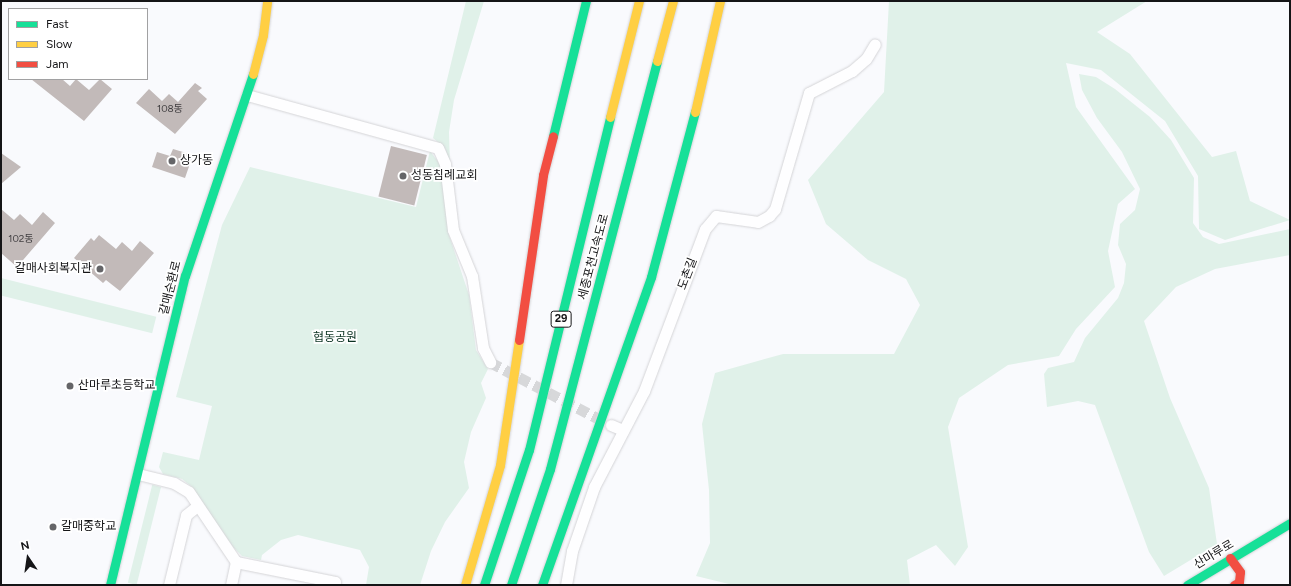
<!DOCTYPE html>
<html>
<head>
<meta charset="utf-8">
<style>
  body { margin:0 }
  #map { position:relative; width:1291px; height:586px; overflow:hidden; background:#f9fafd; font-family:Figtree,"Noto Sans KR",sans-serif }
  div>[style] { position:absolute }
  .green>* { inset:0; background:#e0f1e9; transform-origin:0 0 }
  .building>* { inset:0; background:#c2bab9; transform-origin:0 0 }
  .street-tunnel>* { height:11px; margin-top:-5.5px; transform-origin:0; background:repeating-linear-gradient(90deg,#d7d8da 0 11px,transparent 0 16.5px) }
  .roads { filter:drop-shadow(0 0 1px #d4d4d7) drop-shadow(0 0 1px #d4d4d7) }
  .street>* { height:11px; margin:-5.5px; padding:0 5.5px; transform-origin:5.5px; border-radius:5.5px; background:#fefeff }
  .fast>* { height:9px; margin:-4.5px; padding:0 4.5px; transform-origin:4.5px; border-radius:4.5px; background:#16e098 }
  .slow>* { height:9px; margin:-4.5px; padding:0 4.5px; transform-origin:4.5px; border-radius:4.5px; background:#ffcf43 }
  .jam>* { height:9px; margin:-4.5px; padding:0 4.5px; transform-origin:4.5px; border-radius:4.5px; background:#f24e42 }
  .dots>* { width:11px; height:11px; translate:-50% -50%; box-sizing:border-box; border:2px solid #fff; border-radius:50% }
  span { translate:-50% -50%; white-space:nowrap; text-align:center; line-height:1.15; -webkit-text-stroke:3.5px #fff; paint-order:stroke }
  .number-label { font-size:10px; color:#403e40 }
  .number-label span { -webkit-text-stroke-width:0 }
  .shield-label span { padding:1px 3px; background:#fff; border:1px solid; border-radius:3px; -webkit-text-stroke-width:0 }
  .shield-label { font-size:11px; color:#151517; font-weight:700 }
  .poi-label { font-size:12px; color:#151517 }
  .left { translate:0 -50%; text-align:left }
  .right { translate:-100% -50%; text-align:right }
  .street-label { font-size:12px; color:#151517 }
  .park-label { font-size:12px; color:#0b3322 }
  .frame { position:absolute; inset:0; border:2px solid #151517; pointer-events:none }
  .legend { position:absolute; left:8px; top:8px; width:140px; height:72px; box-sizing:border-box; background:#fff; border:1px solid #a1a1a2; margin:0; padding:5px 7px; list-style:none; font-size:12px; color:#151517 }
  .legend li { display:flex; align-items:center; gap:8px; height:20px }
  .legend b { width:20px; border:1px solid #a1a1a2 }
  .north { position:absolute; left:8px; top:538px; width:40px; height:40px; -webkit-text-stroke:3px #fff; paint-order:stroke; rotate:347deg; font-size:11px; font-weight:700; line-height:16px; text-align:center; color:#151517 }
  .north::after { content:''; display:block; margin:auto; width:14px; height:18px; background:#151517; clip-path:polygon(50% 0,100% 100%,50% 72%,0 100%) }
</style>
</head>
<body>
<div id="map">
  <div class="green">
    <div style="clip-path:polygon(466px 1px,484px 1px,454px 100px,449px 132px,450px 166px,445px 148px,433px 138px)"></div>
    <div style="clip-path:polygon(889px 1px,1147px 1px,1097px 32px,1130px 54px,1212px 157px,1236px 151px,1250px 201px,1290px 220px,1225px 240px,1199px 229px,1198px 176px,1165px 121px,1101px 70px,1066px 63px,1076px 107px,1135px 189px,1118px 204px,1108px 251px,1115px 287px,1076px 329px,1059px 356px,1008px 365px,959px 398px,948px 427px,968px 547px,955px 566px,936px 545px,907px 560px,910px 585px,733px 585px,696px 576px,710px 543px,709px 490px,702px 424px,715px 373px,783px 354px,894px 354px,920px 305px,906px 279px,868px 260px,826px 224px,808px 180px,884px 92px)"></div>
    <div style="clip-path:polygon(1079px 74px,1096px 77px,1115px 89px,1150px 117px,1171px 140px,1194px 178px,1193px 223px,1203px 237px,1219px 244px,1290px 229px,1290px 255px,1215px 269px,1176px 287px,1144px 321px,1170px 398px,1209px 488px,1217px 544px,1164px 576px,1149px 552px,1095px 405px,1078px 401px,1047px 407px,1044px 374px,1048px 368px,1074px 362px,1085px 338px,1118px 298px,1124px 283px,1126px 264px,1118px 245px,1120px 224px,1135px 210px,1140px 189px,1122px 152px,1097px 118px,1082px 90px)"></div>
    <div style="clip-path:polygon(430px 151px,440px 164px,449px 235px,469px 295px,476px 350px,488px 369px,481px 383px,486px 398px,471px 432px,464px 462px,469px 488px,445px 522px,431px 551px,420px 585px,366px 585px,369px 567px,360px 550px,298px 535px,281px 540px,262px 555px,261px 560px,242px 556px,233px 547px,192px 487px,182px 479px,163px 474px,159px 467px,163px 452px,199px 460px,212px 406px,176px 397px,222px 225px,250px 167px,416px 207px)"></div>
    <div style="left:1px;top:278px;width:160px;height:17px;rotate:14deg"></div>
    <div style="left:161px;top:487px;width:101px;height:9px;rotate:104deg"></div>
  </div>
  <div class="building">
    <div style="clip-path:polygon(31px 79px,62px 79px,70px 86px,76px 79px,89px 90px,100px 79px,112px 89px,84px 121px)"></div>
    <div style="clip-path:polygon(195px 83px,202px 88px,198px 91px,207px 99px,175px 134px,136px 103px,149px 89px,162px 101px,169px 94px,178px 102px)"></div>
    <div style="left:391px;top:146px;width:37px;height:52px;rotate:14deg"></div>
    <div style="clip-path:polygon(173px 149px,193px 155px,185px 178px,152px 167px,157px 152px,170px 156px)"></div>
    <div style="clip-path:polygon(1px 153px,21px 167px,1px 184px)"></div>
    <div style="clip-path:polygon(1px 209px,14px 220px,20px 214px,32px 225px,43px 212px,55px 223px,17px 267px,1px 253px)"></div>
    <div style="clip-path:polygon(99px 235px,116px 249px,122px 242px,132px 251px,140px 241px,154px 253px,120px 291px,106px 280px,103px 283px,74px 258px,91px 238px,94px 241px)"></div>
  </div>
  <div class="street-tunnel">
    <div style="left:490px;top:362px;width:130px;rotate:27.6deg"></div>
  </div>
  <div class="roads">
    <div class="street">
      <div style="left:247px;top:95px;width:198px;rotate:15.5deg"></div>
      <div style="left:438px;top:148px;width:17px;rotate:66deg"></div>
      <div style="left:445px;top:164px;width:66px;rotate:83.1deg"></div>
      <div style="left:453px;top:230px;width:50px;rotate:67.6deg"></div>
      <div style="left:472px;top:276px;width:73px;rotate:81.3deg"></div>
      <div style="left:483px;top:348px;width:16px;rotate:63deg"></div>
      <div style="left:611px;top:425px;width:13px;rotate:23deg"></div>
      <div style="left:138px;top:474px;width:37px;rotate:14deg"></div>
      <div style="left:174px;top:483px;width:17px;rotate:31deg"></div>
      <div style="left:189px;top:492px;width:84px;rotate:56.1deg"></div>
      <div style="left:236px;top:562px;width:101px;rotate:11.4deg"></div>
      <div style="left:335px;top:582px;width:3px;rotate:108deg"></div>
      <div style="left:169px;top:585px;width:72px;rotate:-76.3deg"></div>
      <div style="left:186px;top:515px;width:14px;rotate:-39deg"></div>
      <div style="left:231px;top:585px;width:24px;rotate:-78deg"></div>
      <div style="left:566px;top:585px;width:35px;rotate:-80deg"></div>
      <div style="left:572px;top:551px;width:68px;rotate:-71deg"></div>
      <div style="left:594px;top:487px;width:108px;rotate:-62.5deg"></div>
      <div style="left:644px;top:391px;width:173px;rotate:-69.4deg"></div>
      <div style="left:705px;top:229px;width:17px;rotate:-50deg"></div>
      <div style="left:716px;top:216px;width:42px;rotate:8.1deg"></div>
      <div style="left:758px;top:222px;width:13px;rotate:-29deg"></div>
      <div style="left:769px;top:216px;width:9px;rotate:-49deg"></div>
      <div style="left:775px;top:209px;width:121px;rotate:-73.7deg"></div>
      <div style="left:809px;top:93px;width:48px;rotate:-27.1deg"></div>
      <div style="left:852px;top:71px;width:18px;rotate:-41deg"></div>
      <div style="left:866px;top:59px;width:17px;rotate:-59deg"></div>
    </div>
    <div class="fast">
      <div style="left:553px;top:136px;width:139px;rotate:-76.3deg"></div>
      <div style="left:110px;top:585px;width:318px;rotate:-76.4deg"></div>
      <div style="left:185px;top:276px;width:213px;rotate:-71.4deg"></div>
      <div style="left:484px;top:585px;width:142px;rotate:-71.6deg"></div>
      <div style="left:529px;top:450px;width:343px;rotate:-76.3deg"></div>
      <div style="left:511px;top:585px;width:122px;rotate:-71.4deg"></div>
      <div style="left:550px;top:469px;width:422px;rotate:-75.3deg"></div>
      <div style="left:542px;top:585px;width:327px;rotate:-70.5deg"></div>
      <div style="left:651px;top:277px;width:171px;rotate:-75.1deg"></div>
      <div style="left:1187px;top:585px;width:120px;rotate:-31deg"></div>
    </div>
    <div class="slow">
      <div style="left:657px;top:61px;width:62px;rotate:-75.1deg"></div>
      <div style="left:253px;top:74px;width:40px;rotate:-75.6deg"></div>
      <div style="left:263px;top:35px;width:34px;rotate:-83deg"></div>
      <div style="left:695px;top:112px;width:114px;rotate:-77.3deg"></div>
      <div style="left:610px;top:117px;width:120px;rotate:-76deg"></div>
      <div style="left:465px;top:585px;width:125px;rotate:-73.7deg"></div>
      <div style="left:500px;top:465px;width:126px;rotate:-81.4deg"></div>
    </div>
    <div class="jam">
      <div style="left:519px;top:340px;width:167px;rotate:-81.7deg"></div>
      <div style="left:543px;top:175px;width:40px;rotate:-75.6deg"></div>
      <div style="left:1230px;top:558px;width:17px;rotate:54deg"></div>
      <div style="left:1240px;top:572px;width:10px;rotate:96deg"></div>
      <div style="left:1239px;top:582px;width:6px;rotate:149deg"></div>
    </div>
  </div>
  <div class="dots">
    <div style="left:172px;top:161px;background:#656568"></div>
    <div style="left:403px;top:176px;background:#656568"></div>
    <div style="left:100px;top:269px;background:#656568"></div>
    <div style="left:70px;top:386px;background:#656568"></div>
    <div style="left:53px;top:527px;background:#656568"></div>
  </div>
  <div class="number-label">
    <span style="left:170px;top:109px">108동</span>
    <span style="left:21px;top:239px">102동</span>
  </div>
  <div class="shield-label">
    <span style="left:561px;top:319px">29</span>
  </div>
  <div class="poi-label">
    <span class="left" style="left:180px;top:161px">상가동</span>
    <span class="left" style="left:411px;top:176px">성동침례교회</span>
    <span class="right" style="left:92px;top:269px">갈매사회복지관</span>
    <span class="left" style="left:78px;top:386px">산마루초등학교</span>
    <span class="left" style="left:61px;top:527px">갈매중학교</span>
  </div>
  <div class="street-label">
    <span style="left:594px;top:257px;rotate:-75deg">세종포천고속도로</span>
    <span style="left:688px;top:274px;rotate:-69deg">도촌길</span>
    <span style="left:171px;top:288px;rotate:-76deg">갈매순환로</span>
    <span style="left:1214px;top:555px;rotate:-31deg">산마루로</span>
  </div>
  <div class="park-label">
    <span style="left:335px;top:338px">협동공원</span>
  </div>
  <div class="frame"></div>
  <ul class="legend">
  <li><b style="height:5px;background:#16e098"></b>Fast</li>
  <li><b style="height:5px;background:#ffcf43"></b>Slow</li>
  <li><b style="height:5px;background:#f24e42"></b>Jam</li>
  </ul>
  <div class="north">N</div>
</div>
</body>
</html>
